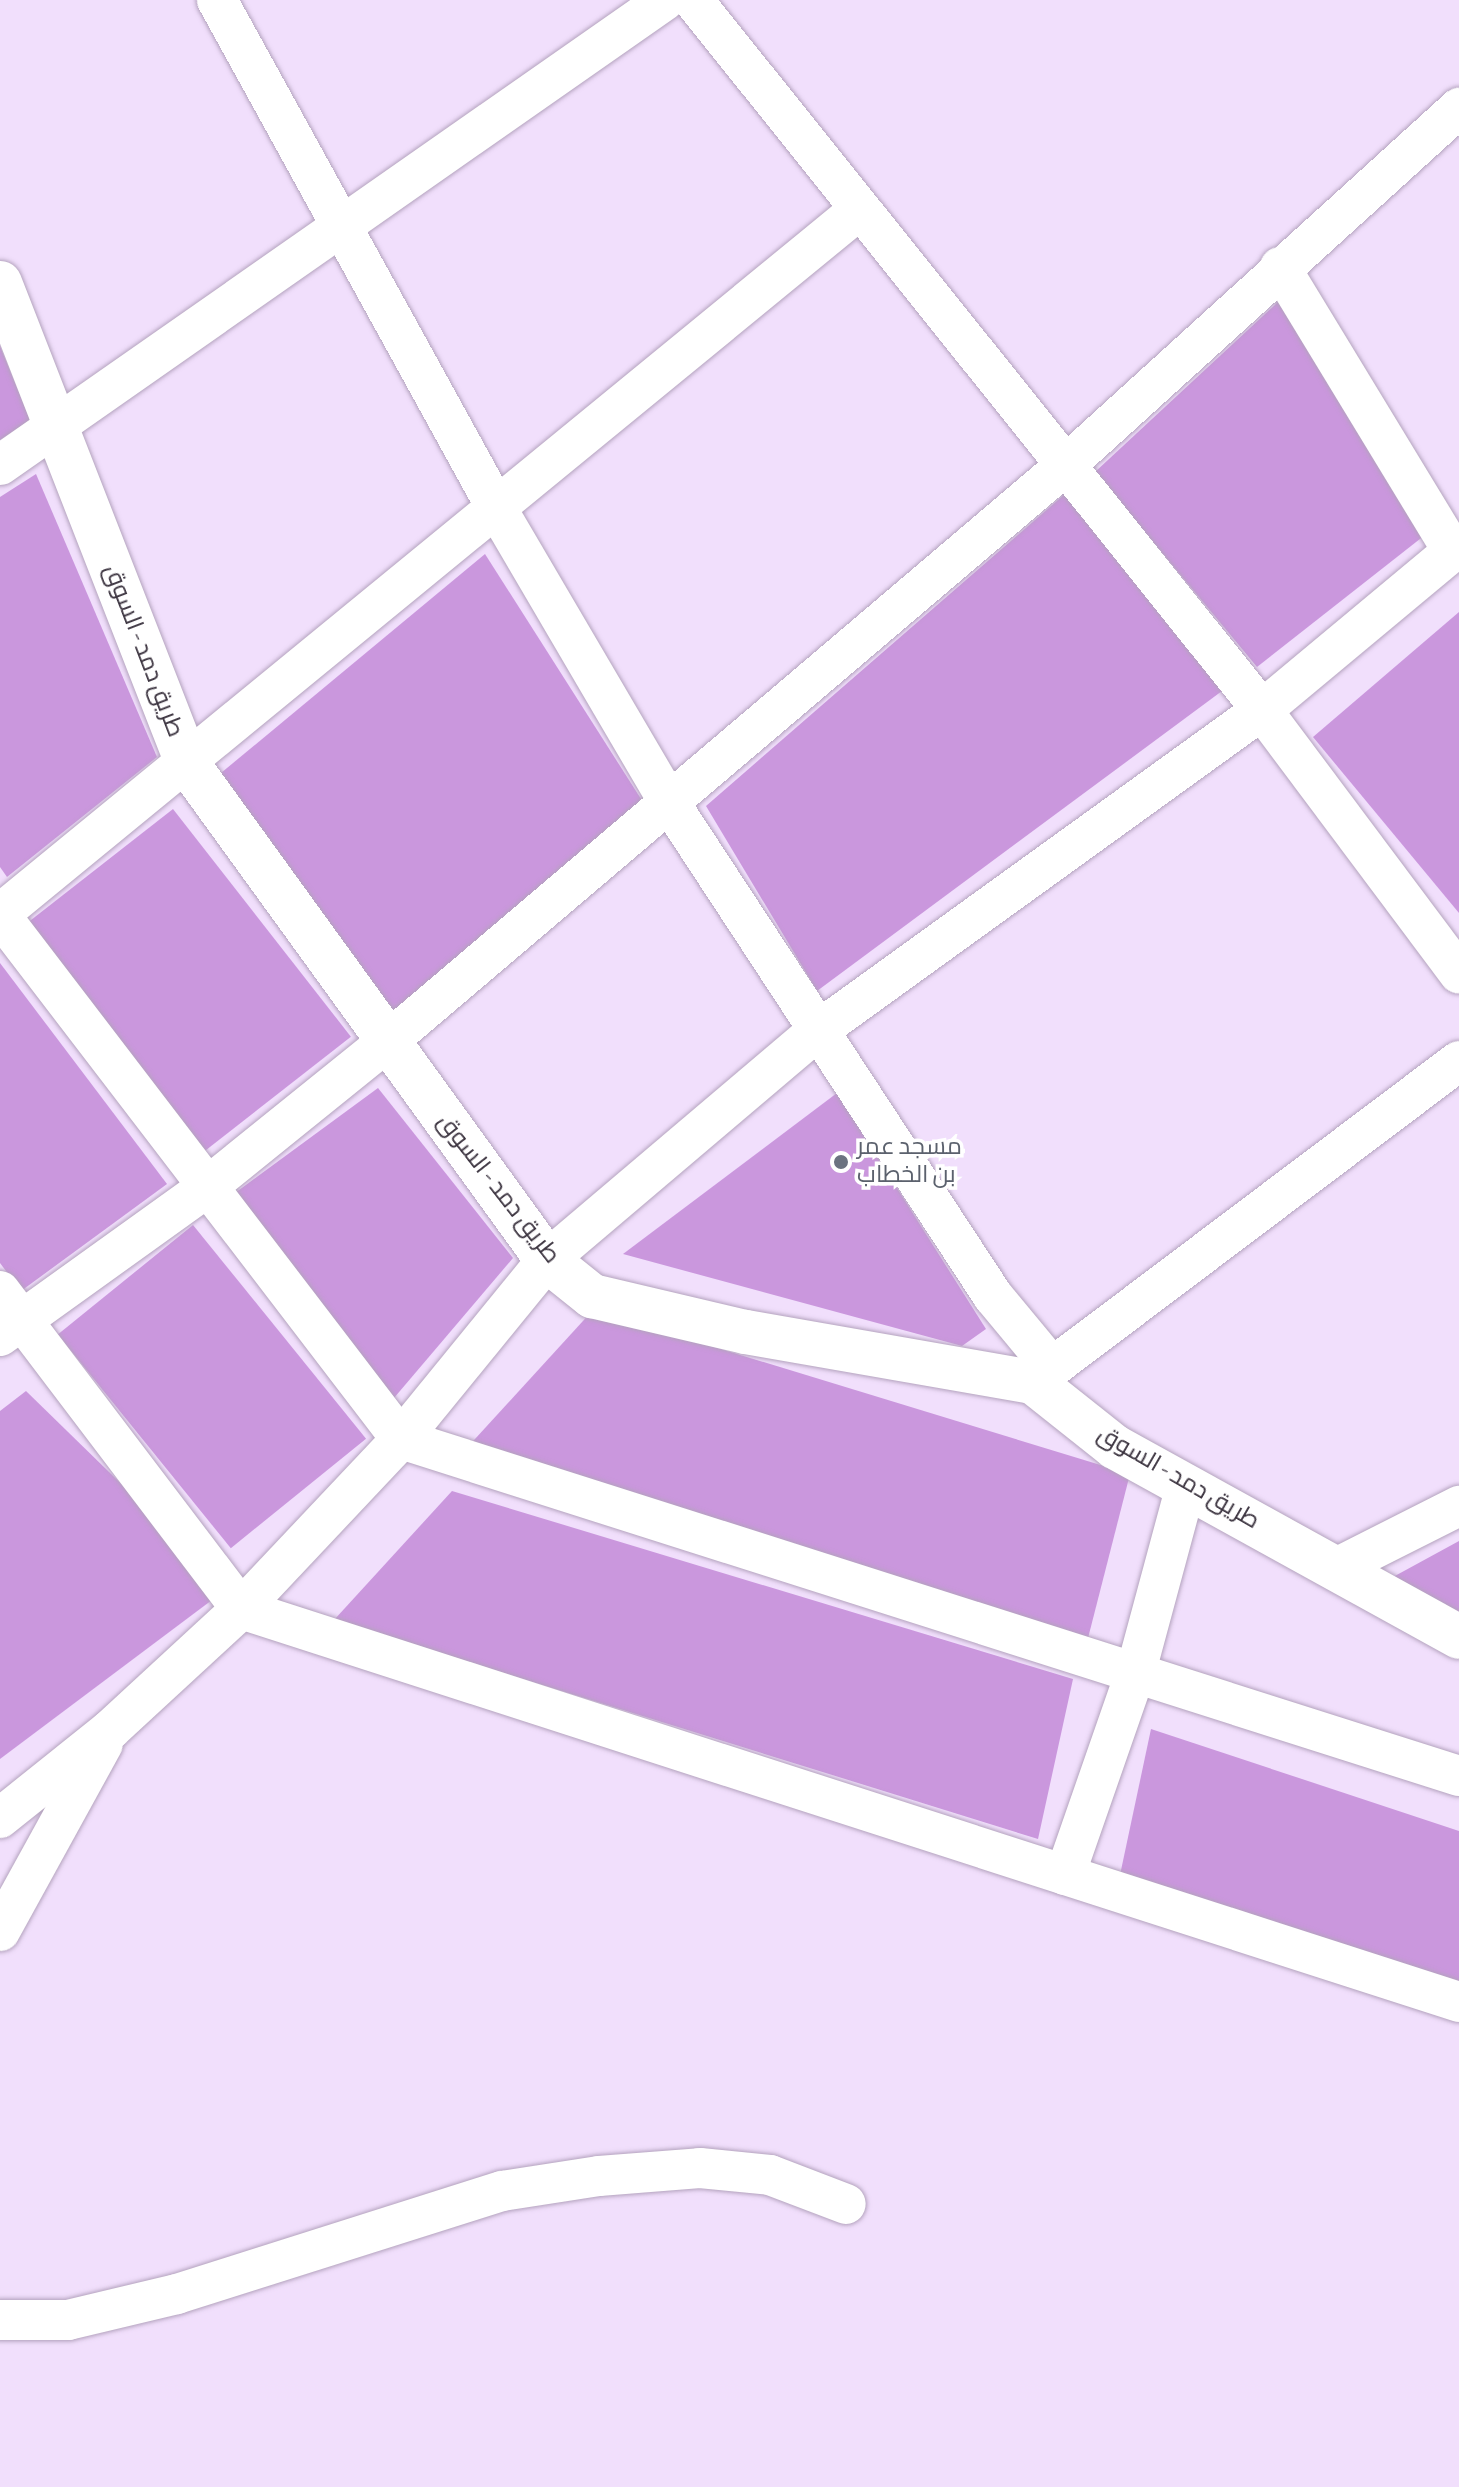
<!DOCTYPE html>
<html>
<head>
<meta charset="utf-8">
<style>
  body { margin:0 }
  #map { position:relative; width:1459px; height:2487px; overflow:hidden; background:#f1dffc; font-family:"Alegreya Sans",Cairo,sans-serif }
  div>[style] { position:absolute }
  .building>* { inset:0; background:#ca97dd; transform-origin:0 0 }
  .roads { filter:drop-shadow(0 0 2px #b4a3be) drop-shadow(0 0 2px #b4a3be) }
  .minor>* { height:40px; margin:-20px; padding:0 20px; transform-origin:20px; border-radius:20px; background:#fff }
  .secondary>* { height:44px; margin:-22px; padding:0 22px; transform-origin:22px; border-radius:22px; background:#fff }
  .dots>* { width:22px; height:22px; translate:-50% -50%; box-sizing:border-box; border:4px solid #fff; border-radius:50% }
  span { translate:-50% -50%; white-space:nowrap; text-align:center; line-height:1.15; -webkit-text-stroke:7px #fff; paint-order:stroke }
  .street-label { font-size:24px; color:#3a323e }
  .worship-label { font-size:24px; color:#5b616d }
  .left { translate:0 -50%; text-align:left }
</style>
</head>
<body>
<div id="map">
  <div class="building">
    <div style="clip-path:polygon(1278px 302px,1425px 535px,1257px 667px,1095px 472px)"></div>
    <div style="clip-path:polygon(0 346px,30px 420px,0 440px)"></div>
    <div style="clip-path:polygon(36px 474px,157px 757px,7px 877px,0 867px,0 497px)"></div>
    <div style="clip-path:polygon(1066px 493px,1222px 691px,817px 991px,706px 806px)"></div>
    <div style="clip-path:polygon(485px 554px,643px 802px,394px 1013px,221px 773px)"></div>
    <div style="clip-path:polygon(1459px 612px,1459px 913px,1313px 737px)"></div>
    <div style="left:173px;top:809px;width:289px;height:185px;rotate:52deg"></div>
    <div style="clip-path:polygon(0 963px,167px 1184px,21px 1291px,0 1263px)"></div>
    <div style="clip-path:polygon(378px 1088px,513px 1258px,394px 1398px,235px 1193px)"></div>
    <div style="clip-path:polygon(837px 1093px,986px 1329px,962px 1346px,623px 1254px)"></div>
    <div style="left:193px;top:1225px;width:275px;height:174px;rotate:51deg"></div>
    <div style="clip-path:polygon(593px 1310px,1130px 1474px,1086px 1646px,464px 1451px)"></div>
    <div style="clip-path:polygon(26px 1391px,228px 1588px,0 1759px,0 1411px)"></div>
    <div style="clip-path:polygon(452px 1491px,1073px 1679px,1038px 1839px,334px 1620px)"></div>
    <div style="clip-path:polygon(1459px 1541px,1459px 1612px,1393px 1577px)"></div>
    <div style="clip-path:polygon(1151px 1729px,1459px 1831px,1459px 2020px,1113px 1908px)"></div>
  </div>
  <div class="roads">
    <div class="minor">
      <div style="left:217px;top:0;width:581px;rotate:61.18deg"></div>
      <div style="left:497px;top:509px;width:340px;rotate:59.6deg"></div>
      <div style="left:669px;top:802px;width:591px;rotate:56.74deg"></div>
      <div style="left:993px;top:1296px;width:92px;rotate:50.3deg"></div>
      <div style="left:693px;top:0;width:910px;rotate:51.29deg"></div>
      <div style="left:1262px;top:710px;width:329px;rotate:53.2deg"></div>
      <div style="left:1280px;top:267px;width:333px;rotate:58.7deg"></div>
      <div style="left:0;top:465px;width:811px;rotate:-34.96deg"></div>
      <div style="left:0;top:914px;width:1112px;rotate:-39.34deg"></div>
      <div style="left:0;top:915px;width:660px;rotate:52.57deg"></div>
      <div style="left:401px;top:1439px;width:1110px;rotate:17.67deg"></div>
      <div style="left:0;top:1291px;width:399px;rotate:52.8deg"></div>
      <div style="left:241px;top:1609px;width:1280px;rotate:17.88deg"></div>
      <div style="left:0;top:1336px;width:255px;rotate:-35.7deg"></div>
      <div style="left:207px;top:1187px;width:231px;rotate:-38.9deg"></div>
      <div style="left:387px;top:1042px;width:892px;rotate:-40.36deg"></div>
      <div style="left:1067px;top:464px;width:530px;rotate:-42.24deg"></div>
      <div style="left:1033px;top:1382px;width:533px;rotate:-37deg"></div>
      <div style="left:1336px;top:1568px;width:138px;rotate:-26.8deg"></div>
      <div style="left:0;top:1818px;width:141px;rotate:-38.7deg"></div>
      <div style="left:110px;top:1730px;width:178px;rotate:-42.7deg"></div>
      <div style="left:241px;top:1609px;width:233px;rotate:-46.7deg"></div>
      <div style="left:401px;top:1439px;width:231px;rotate:-50.8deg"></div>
      <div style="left:547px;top:1260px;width:353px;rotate:-40.3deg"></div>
      <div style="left:816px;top:1032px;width:550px;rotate:-35.83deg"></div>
      <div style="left:1262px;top:710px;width:256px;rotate:-39.8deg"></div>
      <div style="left:1065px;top:1875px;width:216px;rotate:-70.8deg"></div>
      <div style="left:1136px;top:1671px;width:192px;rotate:-74.9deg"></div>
      <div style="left:0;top:1931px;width:213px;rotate:-61.2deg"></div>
      <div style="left:0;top:2320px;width:68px"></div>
      <div style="left:68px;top:2320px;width:112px;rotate:-13.4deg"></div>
      <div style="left:177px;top:2294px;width:341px;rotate:-17.6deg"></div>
      <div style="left:502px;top:2191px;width:98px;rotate:-8.8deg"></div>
      <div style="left:599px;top:2176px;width:101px;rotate:-4.5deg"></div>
      <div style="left:700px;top:2168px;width:70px;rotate:5.7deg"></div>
      <div style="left:770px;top:2175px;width:81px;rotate:20.9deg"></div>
    </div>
    <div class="secondary">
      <div style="left:0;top:283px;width:515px;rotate:68.71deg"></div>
      <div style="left:187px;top:763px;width:614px;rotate:54.08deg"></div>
      <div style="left:547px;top:1260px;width:58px;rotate:38.7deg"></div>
      <div style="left:592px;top:1296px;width:158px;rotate:13.2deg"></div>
      <div style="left:746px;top:1332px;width:291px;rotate:9.9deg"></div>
      <div style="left:1033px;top:1382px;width:105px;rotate:38.4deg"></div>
      <div style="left:1115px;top:1447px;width:393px;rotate:28.9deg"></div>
    </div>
  </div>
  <div class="dots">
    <div style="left:841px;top:1162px;background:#6b7280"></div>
  </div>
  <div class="street-label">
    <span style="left:143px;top:651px;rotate:69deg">طريق دمد - السوق</span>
    <span style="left:498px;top:1189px;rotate:52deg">طريق دمد - السوق</span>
    <span style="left:1178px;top:1478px;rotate:30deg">طريق دمد - السوق</span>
  </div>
  <div class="worship-label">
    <span class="left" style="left:857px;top:1162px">مسجد عمر<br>بن الخطاب</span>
  </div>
</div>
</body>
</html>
